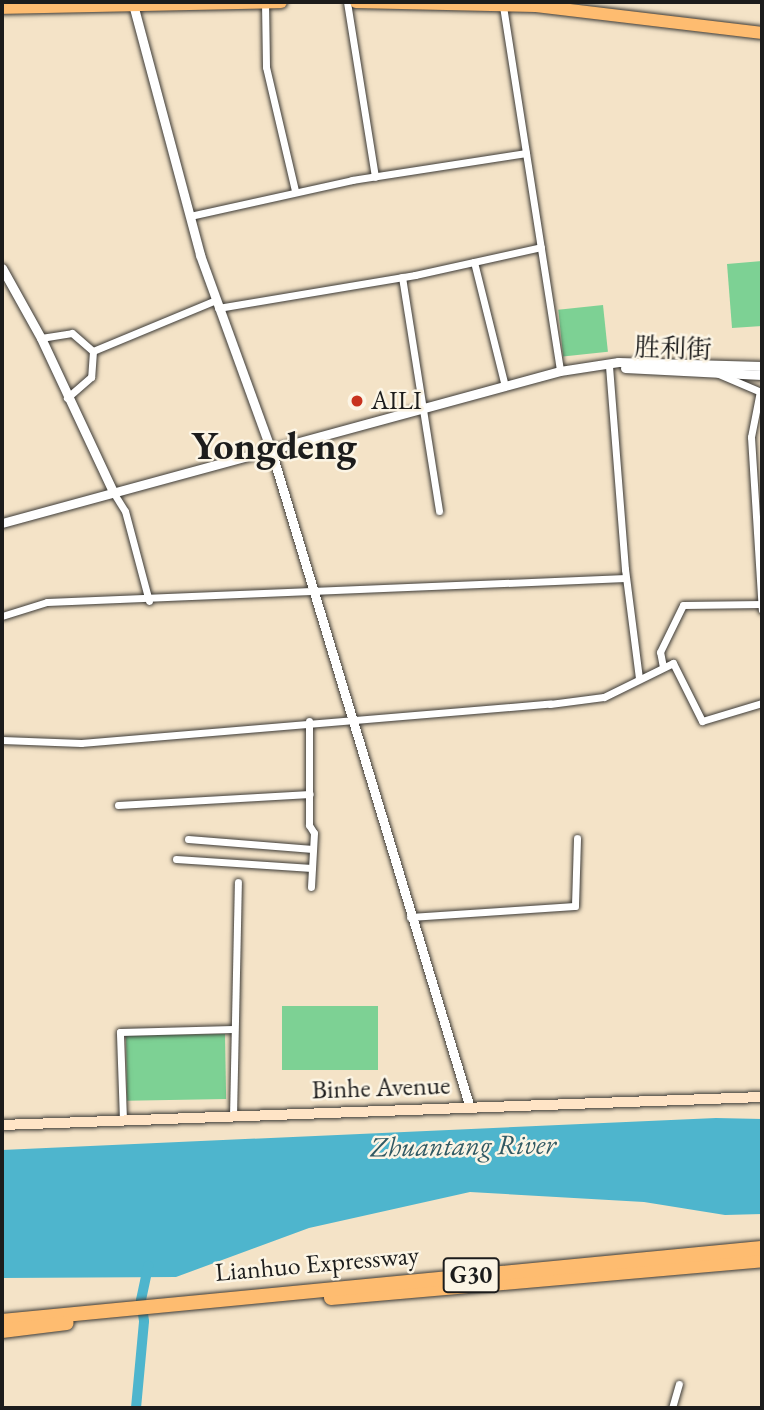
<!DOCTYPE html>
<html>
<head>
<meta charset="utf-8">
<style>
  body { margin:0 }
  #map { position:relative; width:764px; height:1410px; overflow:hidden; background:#f4e3c7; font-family:"EB Garamond","Noto Serif SC",serif }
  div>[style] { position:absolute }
  .green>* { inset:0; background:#7dd194; transform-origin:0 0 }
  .water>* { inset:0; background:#4eb5cd }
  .river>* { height:10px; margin:-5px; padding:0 5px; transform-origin:5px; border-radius:5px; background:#4eb5cd }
  .roads { filter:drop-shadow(0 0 2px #3c3a36) drop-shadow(0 0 2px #3c3a36) }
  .minor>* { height:7px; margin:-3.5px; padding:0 3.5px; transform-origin:3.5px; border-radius:3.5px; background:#fff }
  .tertiary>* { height:9px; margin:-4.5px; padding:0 4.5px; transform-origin:4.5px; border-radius:4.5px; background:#fff }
  .secondary>* { height:10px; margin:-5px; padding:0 5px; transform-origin:5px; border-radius:5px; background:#ffe4c6 }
  .primary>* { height:12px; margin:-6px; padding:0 6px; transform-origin:6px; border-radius:6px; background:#febc70 }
  .motorway>* { height:14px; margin:-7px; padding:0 7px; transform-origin:7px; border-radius:7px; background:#febc70 }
  .dots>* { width:19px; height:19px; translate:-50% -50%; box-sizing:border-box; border:4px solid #fcf5e5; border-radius:50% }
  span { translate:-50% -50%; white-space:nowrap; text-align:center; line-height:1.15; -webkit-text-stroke:5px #fcf5e5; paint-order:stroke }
  .shield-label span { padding:2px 5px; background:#fcf5e5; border:2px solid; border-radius:5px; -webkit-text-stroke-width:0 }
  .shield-label { font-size:24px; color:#1c1c1c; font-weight:700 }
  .street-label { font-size:26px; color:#1c1c1c }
  .poi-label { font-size:26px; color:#1c1c1c }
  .left { translate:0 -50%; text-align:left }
  .water-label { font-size:28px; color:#305963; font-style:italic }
  .town-label { font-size:40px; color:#1c1c1c; font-weight:700 }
  .frame { position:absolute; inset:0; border:4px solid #1c1c1c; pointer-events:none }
</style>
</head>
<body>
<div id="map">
  <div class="green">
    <div style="clip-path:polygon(762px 261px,762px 326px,732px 328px,727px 264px)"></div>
    <div style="left:603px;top:305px;width:47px;height:45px;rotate:84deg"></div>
    <div style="left:378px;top:1006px;width:64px;height:96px;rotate:90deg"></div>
    <div style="left:225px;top:1034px;width:65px;height:99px;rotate:89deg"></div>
  </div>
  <div class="water">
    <div style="clip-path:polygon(716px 1118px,762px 1119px,762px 1214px,725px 1215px,644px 1202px,470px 1192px,309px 1228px,176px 1277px,2px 1278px,2px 1150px)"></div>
  </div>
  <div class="river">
    <div style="left:136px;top:1408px;width:87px;rotate:-84.7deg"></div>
    <div style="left:144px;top:1321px;width:21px;rotate:-98deg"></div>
    <div style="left:141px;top:1300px;width:35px;rotate:-78deg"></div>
  </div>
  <div class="roads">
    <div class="minor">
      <div style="left:265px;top:2px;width:65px;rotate:89.1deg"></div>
      <div style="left:266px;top:67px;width:127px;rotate:76.8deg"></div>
      <div style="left:347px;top:2px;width:177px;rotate:80.9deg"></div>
      <div style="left:503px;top:6px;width:369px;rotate:81.1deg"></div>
      <div style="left:190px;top:216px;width:166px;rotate:-12.5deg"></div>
      <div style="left:352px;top:180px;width:176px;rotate:-8.8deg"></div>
      <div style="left:474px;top:262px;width:128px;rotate:76deg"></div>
      <div style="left:402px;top:277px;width:237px;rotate:81deg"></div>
      <div style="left:218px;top:308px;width:200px;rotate:-9.5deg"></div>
      <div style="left:415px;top:275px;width:129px;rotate:-12.5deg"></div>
      <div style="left:41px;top:338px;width:31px;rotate:-9deg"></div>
      <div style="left:72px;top:333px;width:28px;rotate:41deg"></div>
      <div style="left:93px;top:351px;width:26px;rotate:94deg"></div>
      <div style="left:91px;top:377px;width:32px;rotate:139deg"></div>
      <div style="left:93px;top:351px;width:133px;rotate:-22.5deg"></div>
      <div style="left:609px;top:366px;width:204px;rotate:85.5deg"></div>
      <div style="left:625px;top:569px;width:110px;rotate:82.7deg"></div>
      <div style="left:714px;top:372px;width:51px;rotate:23.1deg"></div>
      <div style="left:760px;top:391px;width:47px;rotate:101.1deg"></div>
      <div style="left:751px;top:437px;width:173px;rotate:86.4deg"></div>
      <div style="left:113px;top:492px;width:22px;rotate:58deg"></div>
      <div style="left:125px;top:511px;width:93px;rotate:75.1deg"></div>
      <div style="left:2px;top:616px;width:47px;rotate:-17.3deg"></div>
      <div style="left:47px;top:602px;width:579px;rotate:-2.37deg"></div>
      <div style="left:663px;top:667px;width:15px;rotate:-101deg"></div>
      <div style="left:660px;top:652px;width:52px;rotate:-63.9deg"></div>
      <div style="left:683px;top:605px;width:79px;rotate:-0.7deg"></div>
      <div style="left:309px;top:721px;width:104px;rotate:90deg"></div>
      <div style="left:309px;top:825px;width:9px;rotate:58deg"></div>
      <div style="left:314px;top:833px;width:54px;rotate:93.2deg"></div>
      <div style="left:2px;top:740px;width:79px;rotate:2.2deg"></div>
      <div style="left:81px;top:743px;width:471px;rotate:-4.8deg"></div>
      <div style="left:550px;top:704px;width:54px;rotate:-7.4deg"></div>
      <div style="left:604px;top:697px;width:77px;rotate:-26.2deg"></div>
      <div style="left:673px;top:663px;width:65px;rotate:63.4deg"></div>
      <div style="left:702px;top:721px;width:63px;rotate:-16.7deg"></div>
      <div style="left:118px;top:805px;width:192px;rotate:-3.3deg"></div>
      <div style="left:188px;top:839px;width:125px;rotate:4.6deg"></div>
      <div style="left:176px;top:859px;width:136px;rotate:3.8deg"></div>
      <div style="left:410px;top:917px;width:165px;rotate:-3.8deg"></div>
      <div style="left:575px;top:906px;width:68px;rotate:-88.3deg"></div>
      <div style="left:233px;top:1116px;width:234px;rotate:-88.8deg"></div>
      <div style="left:123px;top:1120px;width:88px;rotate:-92deg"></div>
      <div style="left:120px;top:1032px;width:113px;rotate:-1.5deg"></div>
      <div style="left:672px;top:1408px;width:25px;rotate:-74deg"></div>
    </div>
    <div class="tertiary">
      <div style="left:134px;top:8px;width:256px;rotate:75deg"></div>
      <div style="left:200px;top:255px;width:208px;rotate:70deg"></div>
      <div style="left:271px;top:450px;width:687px;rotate:73.17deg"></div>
      <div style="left:2px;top:268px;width:80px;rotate:60.9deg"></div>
      <div style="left:41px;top:338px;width:170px;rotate:64.9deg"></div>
      <div style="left:625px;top:368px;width:137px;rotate:2.9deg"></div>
      <div style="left:2px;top:523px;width:578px;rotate:-15.24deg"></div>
      <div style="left:560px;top:371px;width:59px;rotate:-8.8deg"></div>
      <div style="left:618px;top:362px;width:144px;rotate:1.6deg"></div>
    </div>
    <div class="secondary">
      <div style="left:2px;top:1125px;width:761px;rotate:-2.11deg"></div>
    </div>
    <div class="primary">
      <div style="left:356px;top:2px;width:180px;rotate:1.3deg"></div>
      <div style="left:536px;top:6px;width:228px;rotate:6.8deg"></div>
      <div style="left:2px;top:8px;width:279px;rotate:-1.2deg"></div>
    </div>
    <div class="motorway">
      <div style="left:331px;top:1298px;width:433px;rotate:-5deg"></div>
      <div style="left:2px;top:1321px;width:763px;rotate:-5.49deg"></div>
      <div style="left:2px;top:1331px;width:65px;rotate:-7deg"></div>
    </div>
  </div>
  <div class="dots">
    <div style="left:357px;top:401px;background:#c8321e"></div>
  </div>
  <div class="shield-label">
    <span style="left:471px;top:1275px">G30</span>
  </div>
  <div class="street-label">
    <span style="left:673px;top:349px;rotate:2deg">胜利街</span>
    <span style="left:381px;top:1088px;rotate:-2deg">Binhe Avenue</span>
    <span style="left:317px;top:1264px;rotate:-5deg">Lianhuo Expressway</span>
  </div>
  <div class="poi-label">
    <span class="left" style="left:371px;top:401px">AILI</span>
  </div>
  <div class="water-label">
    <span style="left:463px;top:1145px;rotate:-1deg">Zhuantang River</span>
  </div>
  <div class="town-label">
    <span style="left:274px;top:445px">Yongdeng</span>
  </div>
  <div class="frame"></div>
</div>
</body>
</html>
